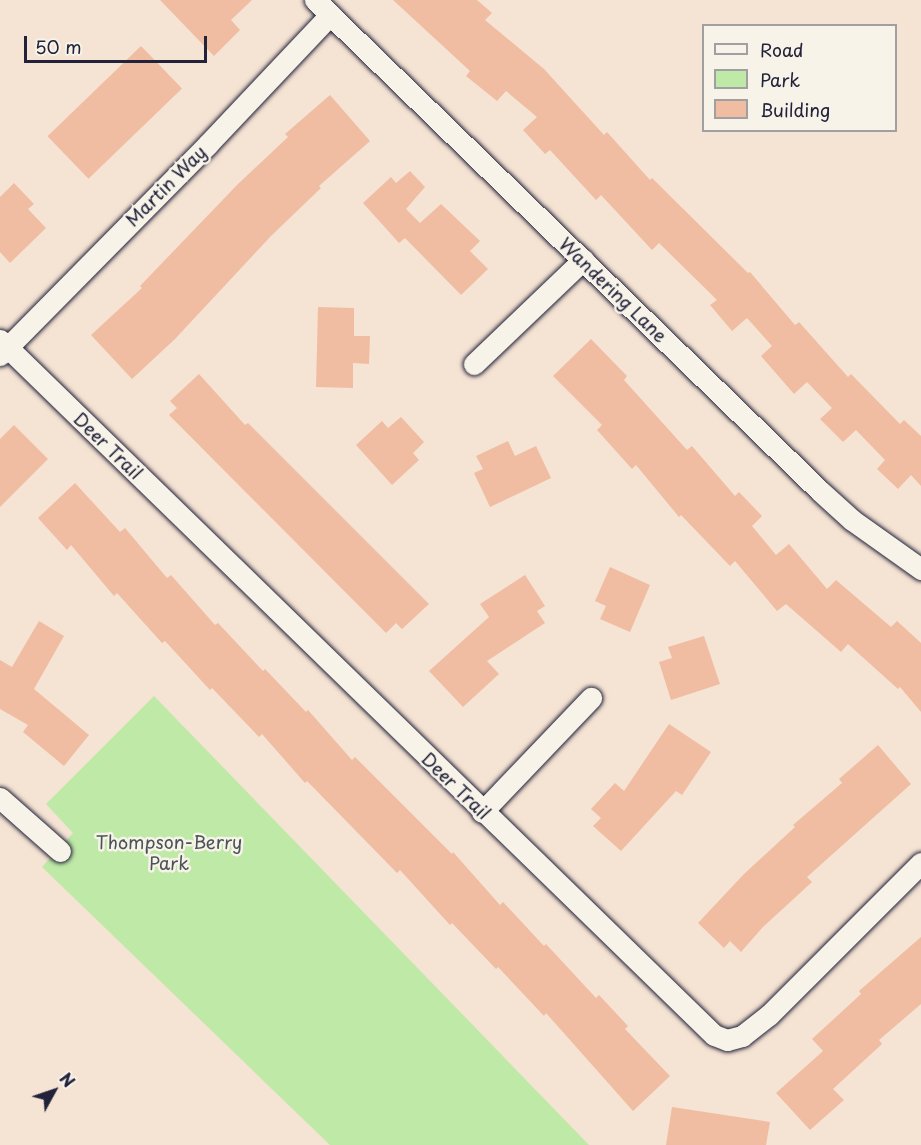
<!DOCTYPE html>
<html>
<head>
<meta charset="utf-8">
<style>
  body { margin:0 }
  #map { position:relative; width:921px; height:1145px; overflow:hidden; background:#f5e3d3; font-family:"Playpen Sans",sans-serif }
  div>[style] { position:absolute }
  .green>* { inset:0; background:#bee9a6 }
  .building>* { inset:0; background:#f1bda2; transform-origin:0 0 }
  .roads { filter:drop-shadow(0 0 2px #22223b) drop-shadow(0 0 2px #22223b) }
  .minor>* { height:21px; margin:-10.5px; padding:0 10.5px; transform-origin:10.5px; border-radius:10.5px; background:#f7f3e8 }
  span { translate:-50% -50%; white-space:nowrap; text-align:center; line-height:1.15; -webkit-text-stroke:5px #f7f3e8; paint-order:stroke }
  .street-label { font-size:18px; color:#22223b }
  .park-label { font-size:18px; color:#495456 }
  .legend { position:absolute; left:702px; top:24px; width:195px; height:108px; box-sizing:border-box; background:#f7f3e8; border:2px solid #a29fa3; margin:0; padding:8px 10px; list-style:none; font-size:18px; color:#22223b }
  .legend li { display:flex; align-items:center; gap:12px; height:30px }
  .legend b { width:30px; border:2px solid #a29fa3 }
  .north { position:absolute; left:24px; top:1061px; width:60px; height:60px; -webkit-text-stroke:4px #f7f3e8; paint-order:stroke; rotate:50deg; font-size:16px; font-weight:700; line-height:24px; text-align:center; color:#22223b }
  .north::after { content:''; display:block; margin:auto; width:21px; height:27px; background:#22223b; clip-path:polygon(50% 0,100% 100%,50% 72%,0 100%) }
  .scale { position:absolute; left:24px; top:36px; width:183px; height:27px; box-sizing:border-box; border:3px solid #22223b; border-top:0; padding-left:8px; font-size:18px; line-height:21px; white-space:nowrap; color:#22223b; -webkit-text-stroke:4px #f7f3e8; paint-order:stroke }
</style>
</head>
<body>
<div id="map">
  <div class="green">
    <div style="clip-path:polygon(154px 696px,589px 1145px,330px 1145px,42px 867px,73px 833px,46px 804px)"></div>
  </div>
  <div class="building">
    <div style="clip-path:polygon(160px 0,252px 0,231px 20px,240px 30px,214px 56px)"></div>
    <div style="clip-path:polygon(393px 0,477px 0,492px 13px,485px 20px,544px 69px,604px 135px,607px 132px,650px 180px,652px 178px,748px 273px,750px 272px,795px 325px,799px 322px,848px 377px,851px 374px,900px 424px,904px 420px,921px 436px,921px 486px,911px 475px,898px 489px,877px 469px,885px 460px,856px 430px,843px 442px,820px 419px,832px 408px,807px 382px,794px 394px,761px 356px,772px 346px,747px 318px,732px 331px,710px 305px,717px 300px,659px 243px,652px 250px,601px 195px,596px 200px,550px 150px,545px 154px,523px 130px,537px 117px,506px 91px,497px 101px,466px 76px,470px 71px)"></div>
    <div style="left:141px;top:46px;width:59px;height:130px;rotate:46deg"></div>
    <div style="clip-path:polygon(330px 95px,370px 141px,319px 186px,321px 188px,271px 236px,175px 339px,132px 379px,91px 335px,142px 288px,140px 286px,238px 184px,288px 137px,285px 134px)"></div>
    <div style="clip-path:polygon(410px 171px,425px 187px,406px 209px,420px 223px,441px 204px,480px 241px,470px 251px,488px 269px,461px 295px,405px 238px,399px 243px,363px 203px,391px 177px,396px 183px)"></div>
    <div style="clip-path:polygon(14px 183px,34px 204px,28px 209px,46px 228px,10px 263px,0 252px,0 197px)"></div>
    <div style="clip-path:polygon(318px 307px,354px 308px,354px 336px,370px 336px,369px 364px,353px 363px,353px 388px,316px 387px)"></div>
    <div style="clip-path:polygon(591px 339px,627px 376px,624px 380px,687px 450px,692px 446px,735px 496px,739px 492px,762px 516px,752px 526px,776px 555px,789px 544px,827px 589px,836px 580px,891px 627px,897px 621px,921px 643px,921px 712px,900px 687px,898px 689px,848px 644px,841px 652px,786px 604px,777px 611px,735px 561px,730px 566px,681px 515px,679px 517px,636px 465px,632px 469px,597px 430px,602px 425px,553px 376px)"></div>
    <div style="clip-path:polygon(199px 374px,245px 425px,248px 423px,429px 604px,402px 629px,396px 623px,386px 633px,169px 415px,177px 408px,170px 401px)"></div>
    <div style="clip-path:polygon(401px 417px,424px 442px,413px 453px,419px 460px,392px 485px,356px 445px,382px 421px,388px 428px)"></div>
    <div style="clip-path:polygon(14px 425px,48px 459px,0 507px,0 439px)"></div>
    <div style="clip-path:polygon(508px 441px,515px 456px,536px 446px,551px 478px,490px 507px,474px 473px,483px 469px,476px 456px)"></div>
    <div style="clip-path:polygon(75px 483px,120px 532px,125px 528px,167px 578px,171px 575px,215px 625px,218px 623px,263px 671px,265px 669px,306px 712px,308px 710px,352px 760px,355px 757px,452px 854px,453px 852px,500px 905px,503px 902px,544px 946px,546px 944px,596px 998px,599px 995px,628px 1026px,625px 1029px,670px 1076px,633px 1111px,546px 1013px,544px 1016px,498px 967px,496px 969px,452px 923px,450px 925px,400px 870px,397px 873px,307px 781px,305px 783px,262px 734px,259px 737px,212px 688px,210px 690px,165px 641px,162px 643px,117px 593px,114px 596px,71px 545px,67px 550px,38px 518px)"></div>
    <div style="clip-path:polygon(610px 567px,650px 585px,630px 632px,600px 619px,606px 606px,595px 601px)"></div>
    <div style="clip-path:polygon(525px 575px,545px 606px,537px 611px,545px 623px,487px 661px,499px 674px,463px 707px,429px 671px,489px 617px,480px 604px)"></div>
    <div style="clip-path:polygon(39px 621px,64px 636px,34px 689px,89px 735px,64px 766px,23px 732px,28px 725px,0 709px,0 660px,12px 667px)"></div>
    <div style="clip-path:polygon(704px 636px,720px 684px,671px 700px,659px 662px,672px 658px,668px 647px)"></div>
    <div style="clip-path:polygon(669px 724px,711px 752px,682px 795px,676px 791px,621px 851px,593px 826px,601px 818px,591px 809px,615px 783px,624px 791px)"></div>
    <div style="clip-path:polygon(878px 745px,911px 784px,807px 877px,812px 882px,763px 927px,741px 952px,730px 941px,724px 948px,698px 923px,744px 874px,795px 827px,793px 825px,842px 783px,839px 779px)"></div>
    <div style="clip-path:polygon(921px 937px,921px 1004px,879px 1040px,882px 1044px,833px 1089px,844px 1100px,810px 1130px,776px 1093px,823px 1051px,812px 1039px,861px 994px,859px 991px)"></div>
    <div style="clip-path:polygon(672px 1107px,770px 1122px,766px 1145px,666px 1145px)"></div>
  </div>
  <div class="roads">
    <div class="minor">
      <div style="left:315px;top:0;width:704px;rotate:44.19deg"></div>
      <div style="left:820px;top:491px;width:43px;rotate:42.2deg"></div>
      <div style="left:852px;top:520px;width:85px;rotate:35.4deg"></div>
      <div style="left:0;top:340px;width:996px;rotate:44.23deg"></div>
      <div style="left:714px;top:1035px;width:14px;rotate:21deg"></div>
      <div style="left:727px;top:1040px;width:16px;rotate:-15deg"></div>
      <div style="left:742px;top:1036px;width:34px;rotate:-38deg"></div>
      <div style="left:769px;top:1015px;width:215px;rotate:-45deg"></div>
      <div style="left:0;top:355px;width:296px;rotate:-45.4deg"></div>
      <div style="left:208px;top:144px;width:178px;rotate:-46.6deg"></div>
      <div style="left:474px;top:364px;width:151px;rotate:-43.7deg"></div>
      <div style="left:0;top:798px;width:80px;rotate:41.5deg"></div>
      <div style="left:482px;top:812px;width:158px;rotate:-46.3deg"></div>
    </div>
  </div>
  <div class="street-label">
    <span style="left:166px;top:186px;rotate:-45deg">Martin Way</span>
    <span style="left:613px;top:290px;rotate:44deg">Wandering Lane</span>
    <span style="left:108px;top:446px;rotate:44deg">Deer Trail</span>
    <span style="left:456px;top:786px;rotate:44deg">Deer Trail</span>
  </div>
  <div class="park-label">
    <span style="left:169px;top:853px">Thompson-Berry<br>Park</span>
  </div>
  <ul class="legend">
  <li><b style="height:8px;background:#f7f3e8"></b>Road</li>
  <li><b style="height:16px;background:#bee9a6"></b>Park</li>
  <li><b style="height:16px;background:#f1bda2"></b>Building</li>
  </ul>
  <div class="north">N</div>
  <div class="scale">50 m</div>
</div>
</body>
</html>
